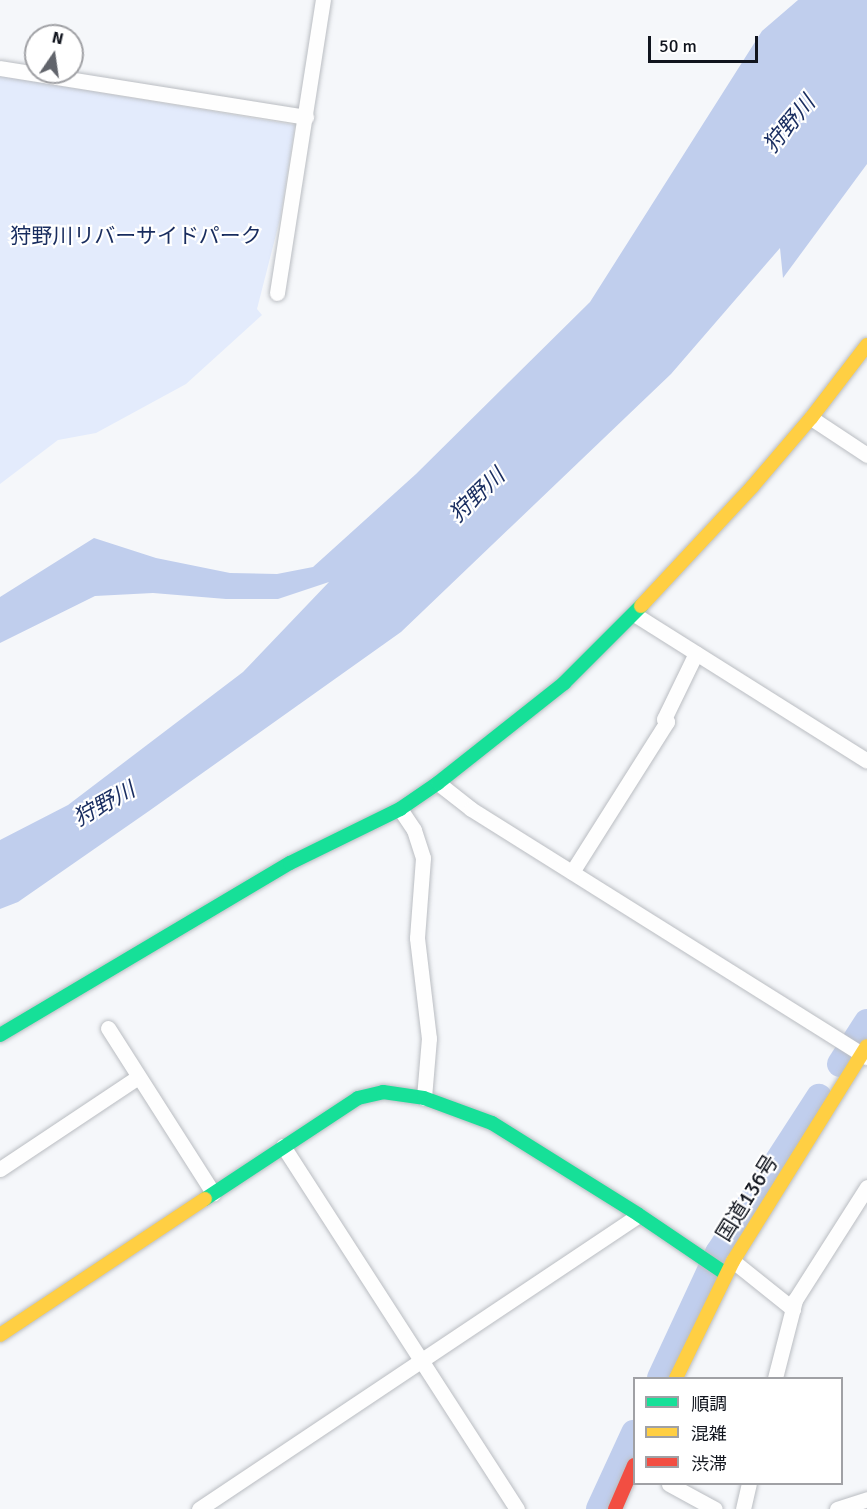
<!DOCTYPE html>
<html>
<head>
<meta charset="utf-8">
<style>
  body { margin:0 }
  #map { position:relative; width:867px; height:1509px; overflow:hidden; background:#f5f7fa; font-family:Signika,"Noto Sans JP",sans-serif }
  div>[style] { position:absolute }
  .green>* { inset:0; background:#e3ebfc }
  .water>* { inset:0; background:#c0ceed }
  .river>* { height:26px; margin:-13px; padding:0 13px; transform-origin:13px; border-radius:13px; background:#c0ceed }
  .roads { filter:drop-shadow(0 0 2px #babdc2) drop-shadow(0 0 2px #babdc2) }
  .street>* { height:15px; margin:-7.5px; padding:0 7.5px; transform-origin:7.5px; border-radius:7.5px; background:#fefefe }
  .fast>* { height:14px; margin:-7px; padding:0 7px; transform-origin:7px; border-radius:7px; background:#16e098 }
  .slow>* { height:14px; margin:-7px; padding:0 7px; transform-origin:7px; border-radius:7px; background:#ffcf43 }
  .jam>* { height:14px; margin:-7px; padding:0 7px; transform-origin:7px; border-radius:7px; background:#f24e42 }
  span { translate:-50% -50%; white-space:nowrap; text-align:center; line-height:1.15; -webkit-text-stroke:4.5px #fff; paint-order:stroke }
  .park-label { font-size:21px; color:#182c5e }
  .street-label { font-size:21px; color:#11151e }
  .water-label { font-size:22px; color:#1a2e61; font-style:italic }
  .legend { position:absolute; left:633px; top:1377px; width:210px; height:108px; box-sizing:border-box; background:#fff; border:2px solid #a0a1a5; margin:0; padding:8px 10px; list-style:none; font-size:18px; color:#11151e }
  .legend li { display:flex; align-items:center; gap:12px; height:30px }
  .legend b { width:30px; border:2px solid #a0a1a5 }
  .north { position:absolute; left:24px; top:24px; width:60px; height:60px; box-sizing:border-box; background:#fff; border:2px solid #a0a1a5; border-radius:50%; rotate:13deg; font-size:16px; font-weight:700; line-height:24px; text-align:center; color:#11151e }
  .north::after { content:''; display:block; margin:auto; width:21px; height:27px; background:#61646b; clip-path:polygon(50% 0,100% 100%,50% 72%,0 100%) }
  .scale { position:absolute; left:648px; top:36px; width:110px; height:27px; box-sizing:border-box; border:3px solid #11151e; border-top:0; padding-left:8px; font-size:18px; line-height:21px; white-space:nowrap; color:#11151e; -webkit-text-stroke:4px #fff; paint-order:stroke }
</style>
</head>
<body>
<div id="map">
  <div class="green">
    <div style="clip-path:polygon(0 76px,295px 125px,280px 219px,257px 309px,262px 315px,186px 384px,96px 433px,58px 440px,0 484px)"></div>
  </div>
  <div class="water">
    <div style="clip-path:polygon(798px 0,867px 0,867px 164px,783px 278px,780px 248px,671px 374px,401px 632px,149px 811px,18px 902px,0 909px,0 840px,68px 805px,243px 672px,329px 582px,278px 599px,226px 599px,153px 593px,95px 596px,0 643px,0 597px,94px 538px,156px 558px,230px 573px,277px 574px,313px 567px,416px 474px,590px 302px,762px 31px)"></div>
  </div>
  <div class="river">
    <div style="left:840px;top:1064px;width:50px;rotate:-57.3deg"></div>
    <div style="left:660px;top:1378px;width:138px;rotate:-65.1deg"></div>
    <div style="left:718px;top:1253px;width:186px;rotate:-57.1deg"></div>
    <div style="left:599px;top:1509px;width:84px;rotate:-65.3deg"></div>
  </div>
  <div class="roads">
    <div class="street">
      <div style="left:0;top:68px;width:310px;rotate:9.1deg"></div>
      <div style="left:277px;top:293px;width:297px;rotate:-81.1deg"></div>
      <div style="left:811px;top:418px;width:67px;rotate:33.5deg"></div>
      <div style="left:634px;top:614px;width:275px;rotate:32.2deg"></div>
      <div style="left:438px;top:783px;width:42px;rotate:38.2deg"></div>
      <div style="left:471px;top:809px;width:467px;rotate:32.1deg"></div>
      <div style="left:400px;top:809px;width:25px;rotate:56deg"></div>
      <div style="left:414px;top:830px;width:29px;rotate:72deg"></div>
      <div style="left:423px;top:858px;width:80px;rotate:94.3deg"></div>
      <div style="left:417px;top:938px;width:101px;rotate:83.2deg"></div>
      <div style="left:429px;top:1038px;width:60px;rotate:94.8deg"></div>
      <div style="left:572px;top:872px;width:178px;rotate:-57.7deg"></div>
      <div style="left:667px;top:722px;width:4px;rotate:-135deg"></div>
      <div style="left:664px;top:719px;width:73px;rotate:-64.1deg"></div>
      <div style="left:108px;top:1028px;width:196px;rotate:57.5deg"></div>
      <div style="left:283px;top:1146px;width:432px;rotate:57.2deg"></div>
      <div style="left:0;top:1169px;width:166px;rotate:-33.7deg"></div>
      <div style="left:733px;top:1261px;width:77px;rotate:38.7deg"></div>
      <div style="left:775px;top:1378px;width:81px;rotate:-75.6deg"></div>
      <div style="left:795px;top:1300px;width:134px;rotate:-57.5deg"></div>
      <div style="left:669px;top:1484px;width:52px;rotate:28.5deg"></div>
      <div style="left:199px;top:1509px;width:529px;rotate:-33.75deg"></div>
      <div style="left:743px;top:1509px;width:26px;rotate:-77deg"></div>
      <div style="left:837px;top:1509px;width:32px;rotate:-18deg"></div>
    </div>
    <div class="fast">
      <div style="left:0;top:1035px;width:337px;rotate:-30.7deg"></div>
      <div style="left:290px;top:863px;width:123px;rotate:-26.1deg"></div>
      <div style="left:400px;top:809px;width:46px;rotate:-34.4deg"></div>
      <div style="left:438px;top:783px;width:161px;rotate:-38.4deg"></div>
      <div style="left:564px;top:683px;width:109px;rotate:-45deg"></div>
      <div style="left:205px;top:1199px;width:183px;rotate:-33.4deg"></div>
      <div style="left:358px;top:1098px;width:26px;rotate:-13deg"></div>
      <div style="left:383px;top:1092px;width:41px;rotate:8.3deg"></div>
      <div style="left:424px;top:1098px;width:72px;rotate:20.2deg"></div>
      <div style="left:492px;top:1123px;width:173px;rotate:32deg"></div>
      <div style="left:639px;top:1215px;width:105px;rotate:34.1deg"></div>
    </div>
    <div class="slow">
      <div style="left:641px;top:606px;width:163px;rotate:-47deg"></div>
      <div style="left:752px;top:487px;width:91px;rotate:-49.5deg"></div>
      <div style="left:811px;top:418px;width:92px;rotate:-52.5deg"></div>
      <div style="left:0;top:1335px;width:246px;rotate:-33.6deg"></div>
      <div style="left:676px;top:1378px;width:130px;rotate:-64deg"></div>
      <div style="left:733px;top:1261px;width:253px;rotate:-58.1deg"></div>
    </div>
    <div class="jam">
      <div style="left:615px;top:1509px;width:48px;rotate:-66.6deg"></div>
    </div>
  </div>
  <div class="park-label">
    <span style="left:136px;top:236px">狩野川リバーサイドパーク</span>
  </div>
  <div class="street-label">
    <span style="left:747px;top:1198px;rotate:-58deg">国道136号</span>
  </div>
  <div class="water-label">
    <span style="left:789px;top:124px;rotate:-50deg">狩野川</span>
    <span style="left:477px;top:495px;rotate:-44deg">狩野川</span>
    <span style="left:104px;top:804px;rotate:-29deg">狩野川</span>
  </div>
  <ul class="legend">
  <li><b style="height:8px;background:#16e098"></b>順調</li>
  <li><b style="height:8px;background:#ffcf43"></b>混雑</li>
  <li><b style="height:8px;background:#f24e42"></b>渋滞</li>
  </ul>
  <div class="north">N</div>
  <div class="scale">50 m</div>
</div>
</body>
</html>
